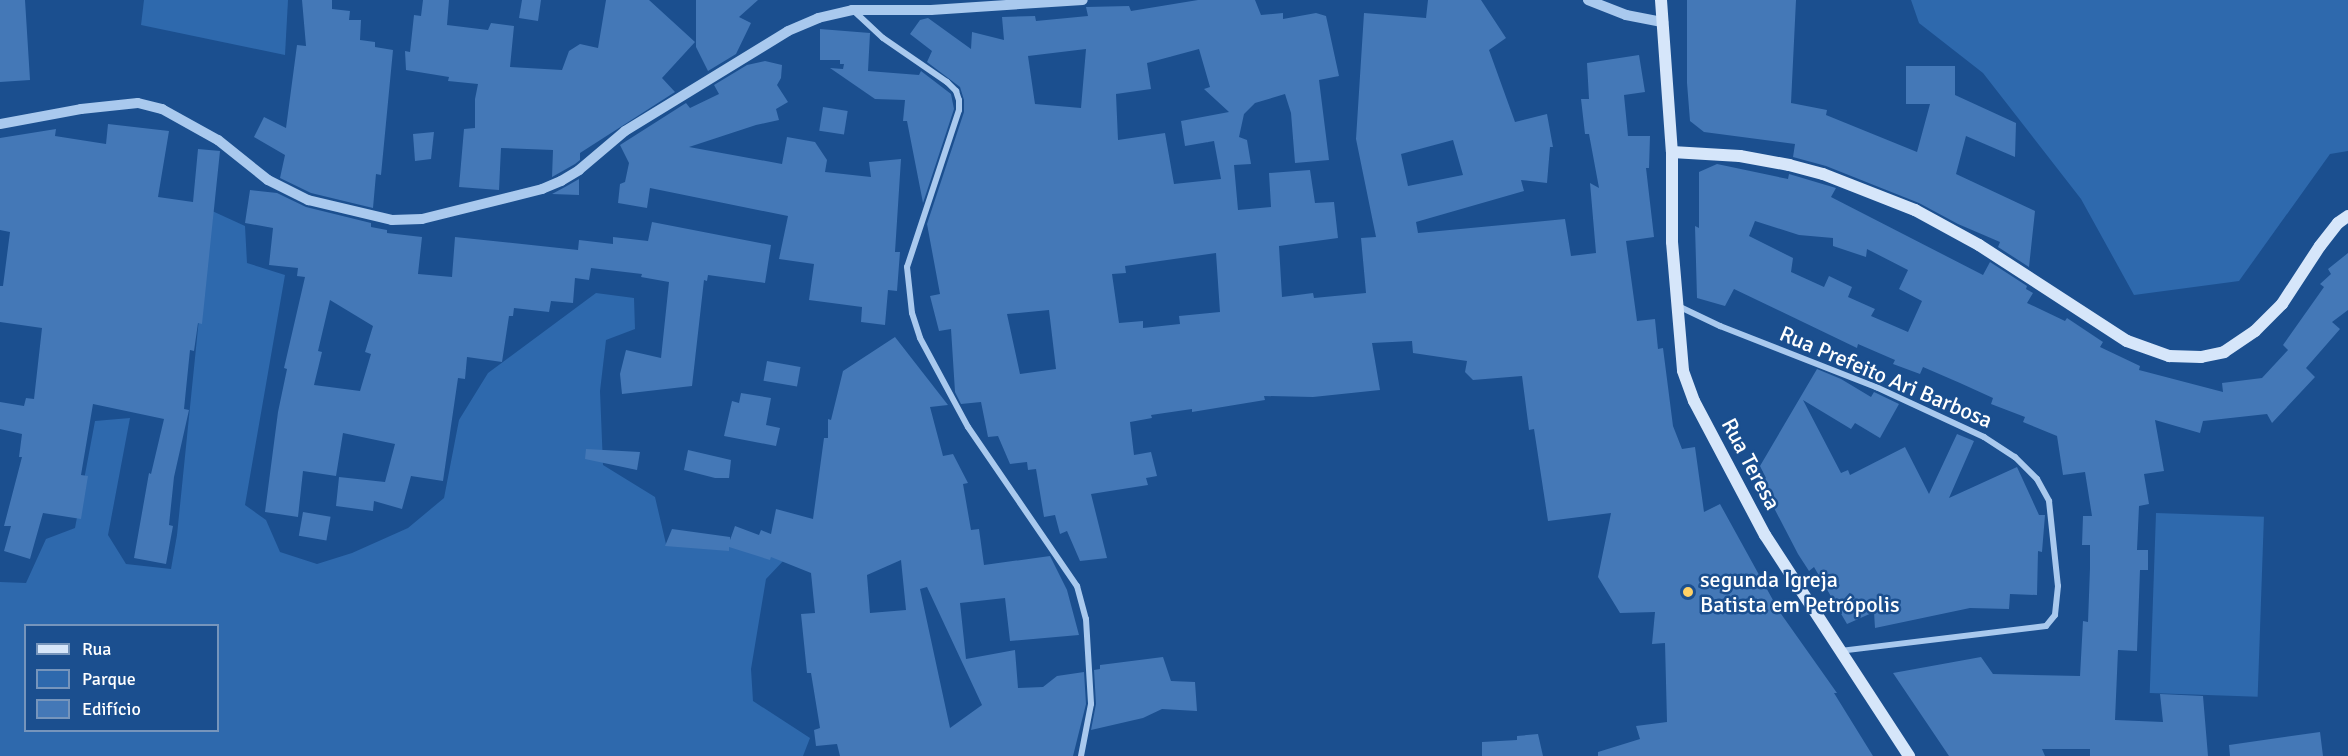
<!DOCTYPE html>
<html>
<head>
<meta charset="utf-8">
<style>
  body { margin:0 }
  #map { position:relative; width:2348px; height:756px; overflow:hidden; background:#1b4f8f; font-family:Signika,sans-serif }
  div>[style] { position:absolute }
  .green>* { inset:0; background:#2e69ad; transform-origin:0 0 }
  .building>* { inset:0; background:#4478b7; transform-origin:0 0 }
  .minor>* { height:6px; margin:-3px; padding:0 3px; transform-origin:3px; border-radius:3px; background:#a9c9ee }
  .tertiary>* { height:10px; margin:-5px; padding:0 5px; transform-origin:5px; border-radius:5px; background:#a9c9ee }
  .secondary>* { height:12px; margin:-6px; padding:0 6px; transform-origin:6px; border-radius:6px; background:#d6e6fa }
  .dots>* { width:16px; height:16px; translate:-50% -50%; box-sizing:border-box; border:3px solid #1b4f8f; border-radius:50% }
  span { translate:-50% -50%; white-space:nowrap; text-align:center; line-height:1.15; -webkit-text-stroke:5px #1b4f8f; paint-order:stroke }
  .street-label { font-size:22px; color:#fff }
  .poi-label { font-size:22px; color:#fff }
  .left { translate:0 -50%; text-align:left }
  .legend { position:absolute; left:24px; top:624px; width:195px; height:108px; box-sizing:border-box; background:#1b4f8f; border:2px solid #7695bc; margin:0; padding:8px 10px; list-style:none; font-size:18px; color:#fff }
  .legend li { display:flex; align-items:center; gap:12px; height:30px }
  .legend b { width:30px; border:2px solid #7695bc }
</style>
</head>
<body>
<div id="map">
  <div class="green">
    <div style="clip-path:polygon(144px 0,288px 0,285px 55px,141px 25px)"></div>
    <div style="clip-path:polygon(1911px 0,2348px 0,2348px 151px,2330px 154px,2239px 281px,2134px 295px,2081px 199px,1983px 73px,1919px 23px)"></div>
    <div style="clip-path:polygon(evenodd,210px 210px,245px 226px,247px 263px,285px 275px,245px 505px,266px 520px,280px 552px,317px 564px,352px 553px,408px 528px,444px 498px,459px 420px,488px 373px,596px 293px,634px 298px,635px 329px,606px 340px,600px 391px,603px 465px,655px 497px,666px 544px,744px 547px,786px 558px,766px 579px,751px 669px,753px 701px,810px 738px,803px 756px,0 756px,0 582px,26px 583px,46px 539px,75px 528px,95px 421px,130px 418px,108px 535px,126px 564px,171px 569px,177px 535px,210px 210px,26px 626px,218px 626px,218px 730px,26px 730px,26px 626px)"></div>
    <div style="left:2156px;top:513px;width:108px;height:180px;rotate:2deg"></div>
  </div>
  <div class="building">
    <div style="clip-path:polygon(0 0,25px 0,30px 80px,0 82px)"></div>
    <div style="clip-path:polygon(302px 0,332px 0,332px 9px,350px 11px,349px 20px,361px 20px,360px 40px,375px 42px,375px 47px,393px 50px,381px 175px,376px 174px,373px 208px,311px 193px,280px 178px,285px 155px,254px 137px,264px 117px,286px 128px,297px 45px,306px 46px)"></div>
    <div style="clip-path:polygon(423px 0,449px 0,447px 25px,488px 30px,491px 23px,514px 26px,510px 67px,562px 70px,569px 51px,580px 44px,598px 48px,606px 0,649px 0,695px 42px,662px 78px,675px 92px,580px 153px,580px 160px,575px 164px,552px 177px,553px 150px,501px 148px,499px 190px,459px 187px,464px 129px,475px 128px,475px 99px,478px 84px,448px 81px,449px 77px,406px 70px,405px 51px,410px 52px,414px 15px,421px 16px)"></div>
    <div style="clip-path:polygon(522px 0,541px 0,538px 21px,519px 18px)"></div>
    <div style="clip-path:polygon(696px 0,758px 0,739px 17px,751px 23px,736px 54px,708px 71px,696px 47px)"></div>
    <div style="clip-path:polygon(evenodd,1198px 0,1255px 0,1261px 15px,1283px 13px,1283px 19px,1316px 13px,1326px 16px,1339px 76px,1319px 80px,1329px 160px,1295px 163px,1291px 113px,1285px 94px,1255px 103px,1244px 114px,1239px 137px,1247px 140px,1251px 164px,1234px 165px,1238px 210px,1271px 207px,1269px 173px,1310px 170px,1315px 203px,1334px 202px,1338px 238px,1279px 246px,1282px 297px,1313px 293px,1314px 298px,1366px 293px,1361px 238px,1376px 237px,1356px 139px,1364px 13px,1426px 18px,1428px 0,1481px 0,1506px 38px,1489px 50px,1515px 122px,1547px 114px,1553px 147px,1550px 147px,1547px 183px,1521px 180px,1524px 191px,1416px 222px,1418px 233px,1565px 219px,1571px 256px,1596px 253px,1590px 183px,1599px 188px,1589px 134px,1585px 134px,1581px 99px,1589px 99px,1587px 63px,1639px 55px,1645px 92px,1624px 95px,1628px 136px,1650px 136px,1649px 168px,1646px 168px,1654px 237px,1626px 241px,1637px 321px,1655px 319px,1658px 349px,1663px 348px,1673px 426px,1682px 449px,1695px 447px,1704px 512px,1720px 504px,1779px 611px,1837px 693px,1834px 693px,1873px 756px,1598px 756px,1598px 752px,1640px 739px,1636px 726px,1667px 722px,1665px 643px,1652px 644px,1655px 612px,1620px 613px,1598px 577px,1611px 513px,1548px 521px,1534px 429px,1529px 430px,1522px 376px,1473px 380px,1465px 372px,1467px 361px,1413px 353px,1412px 341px,1372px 343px,1380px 390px,1313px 397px,1264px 396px,1265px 400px,1192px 412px,1192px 409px,1151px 415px,1152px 418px,1130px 422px,1134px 455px,1151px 452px,1157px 476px,1146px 478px,1148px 485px,1091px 494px,1107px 558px,1080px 561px,1067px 531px,1060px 534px,1055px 515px,1044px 517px,1036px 469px,1028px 470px,1027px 462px,1010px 464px,998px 436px,988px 437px,981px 402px,961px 404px,955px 392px,951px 329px,939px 331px,930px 296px,940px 294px,927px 224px,964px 112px,964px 100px,960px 87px,927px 62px,932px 51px,910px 34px,920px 20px,928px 18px,971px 49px,972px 32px,1004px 40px,1002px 17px,1035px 16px,1036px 21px,1088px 16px,1086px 7px,1129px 6px,1131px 11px,1198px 0,1086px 49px,1081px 108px,1035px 104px,1028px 56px,1086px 49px,1198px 0,1199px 49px,1210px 87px,1204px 89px,1229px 112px,1181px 121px,1185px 146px,1214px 141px,1221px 179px,1174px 184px,1165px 133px,1118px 140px,1116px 94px,1151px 89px,1147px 63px,1199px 49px,1198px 0,1453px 140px,1463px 175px,1408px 186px,1401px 154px,1453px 140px,1198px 0,1216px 253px,1220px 312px,1179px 316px,1180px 324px,1143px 328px,1143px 321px,1119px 323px,1112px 274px,1126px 273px,1125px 266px,1216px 253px,1198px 0,1049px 310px,1056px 369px,1020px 374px,1007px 314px,1049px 310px)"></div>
    <div style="clip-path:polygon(1687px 0,1796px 0,1791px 103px,1827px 110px,1826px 115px,1917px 152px,1930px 104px,1906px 104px,1906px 66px,1955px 66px,1955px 95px,2016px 123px,2015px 157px,1966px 136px,1956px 174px,2035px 211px,2029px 267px,1998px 247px,2000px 242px,1958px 224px,1919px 203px,1826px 166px,1793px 157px,1795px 144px,1704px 132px,1690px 121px,1687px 83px)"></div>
    <div style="clip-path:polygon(820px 29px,870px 33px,868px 71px,919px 75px,921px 71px,951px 94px,954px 109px,923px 203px,907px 121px,903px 121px,905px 100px,875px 99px,830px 68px,843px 69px,844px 64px,840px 64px,840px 60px,820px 60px)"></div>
    <div style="clip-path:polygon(765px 61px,782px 65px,781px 78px,777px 85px,788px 102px,776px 109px,779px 120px,756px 125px,689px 147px,782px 164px,787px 137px,815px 142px,827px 160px,825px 172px,871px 177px,869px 162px,901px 159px,895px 252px,900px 252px,897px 291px,888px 290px,885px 325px,861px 322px,862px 307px,809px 300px,814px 264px,779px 259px,788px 216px,650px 188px,647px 208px,618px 203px,620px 184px,625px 182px,629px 163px,620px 145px,686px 103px,690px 108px,719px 94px,714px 85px,747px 65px)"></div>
    <div style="left:823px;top:107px;width:25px;height:24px;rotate:9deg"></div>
    <div style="clip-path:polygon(108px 124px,169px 131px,158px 197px,193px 202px,198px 149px,220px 151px,202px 324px,198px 323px,194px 351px,190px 350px,184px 409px,189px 410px,174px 477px,169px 525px,173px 526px,166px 564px,134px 558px,149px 473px,151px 474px,164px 419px,93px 404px,81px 475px,88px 476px,81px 519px,43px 513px,30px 559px,4px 551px,11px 526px,4px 526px,22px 457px,19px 457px,22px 434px,0 429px,0 402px,24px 406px,26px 398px,34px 399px,42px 328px,0 322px,0 286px,3px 286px,10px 232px,0 230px,0 138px,56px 129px,55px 136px,106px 144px)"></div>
    <div style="clip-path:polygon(434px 132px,431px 159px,415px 161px,413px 134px)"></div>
    <div style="clip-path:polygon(evenodd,1717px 164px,1788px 179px,1789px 174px,1836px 188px,1831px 197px,1983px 275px,1990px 262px,2027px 286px,2026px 289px,2033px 293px,2027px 303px,2065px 321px,2067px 318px,2103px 342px,2100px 347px,2140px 366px,2139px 370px,2223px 392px,2222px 383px,2262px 378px,2288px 350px,2283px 345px,2324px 287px,2320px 284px,2331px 274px,2328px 269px,2348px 253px,2348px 310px,2332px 322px,2340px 329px,2306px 368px,2315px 377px,2272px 423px,2267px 414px,2203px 421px,2200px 433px,2155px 420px,2164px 471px,2144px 474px,2149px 504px,2139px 506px,2137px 550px,2148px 550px,2148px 570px,2140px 570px,2137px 651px,2118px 650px,2115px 720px,2163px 722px,2160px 694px,2203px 696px,2208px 756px,2090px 756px,2090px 749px,2042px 749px,2045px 756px,1949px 756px,1893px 673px,1981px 657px,1993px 674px,2080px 676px,2083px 621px,2088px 622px,2090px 568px,2090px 545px,2082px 545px,2083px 516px,2092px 516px,2085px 472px,2063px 475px,2057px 436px,2023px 422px,2025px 417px,1991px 404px,1993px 398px,1960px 383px,1923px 367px,1920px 374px,1893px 364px,1895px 360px,1858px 344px,1857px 348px,1734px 289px,1725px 306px,1697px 298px,1695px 226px,1699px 228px,1699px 172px,1717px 164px,1755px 221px,1799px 235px,1833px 238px,1833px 246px,1866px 257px,1867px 249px,1908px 270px,1899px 289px,1922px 301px,1908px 332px,1871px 316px,1875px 309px,1848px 297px,1852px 287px,1829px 276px,1824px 287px,1791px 272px,1793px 258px,1749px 236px,1755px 221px)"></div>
    <div style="clip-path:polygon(579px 179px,579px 195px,552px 194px,565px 187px)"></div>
    <div style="clip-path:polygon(evenodd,250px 190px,277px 193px,306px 207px,371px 223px,371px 227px,387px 230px,387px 233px,422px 237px,418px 274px,452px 277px,455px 237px,578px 250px,579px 240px,613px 244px,613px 237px,648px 241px,652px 222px,771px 245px,765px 283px,708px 275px,707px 281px,704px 280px,692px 386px,622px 394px,620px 374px,626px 350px,661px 358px,669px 282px,641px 277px,642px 274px,591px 268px,589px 280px,575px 278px,573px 303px,551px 301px,549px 312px,514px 308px,513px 316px,509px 316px,502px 362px,467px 357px,465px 379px,458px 378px,443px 481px,411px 476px,402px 509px,374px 501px,373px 511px,336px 506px,339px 477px,385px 482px,395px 444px,343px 433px,336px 476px,303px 471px,298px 517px,265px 512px,278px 412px,287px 369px,284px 368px,305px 277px,297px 276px,298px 268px,269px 265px,273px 228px,245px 223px,250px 190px,330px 300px,373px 326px,365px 352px,371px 354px,360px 391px,314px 385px,322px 352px,318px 351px,330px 300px)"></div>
    <div style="clip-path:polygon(evenodd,895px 337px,948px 405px,930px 407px,943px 456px,953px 454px,968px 483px,963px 484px,971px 530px,979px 529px,984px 565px,1050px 556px,1067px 590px,1079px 635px,1010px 641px,1005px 598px,960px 603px,966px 659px,1015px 650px,1018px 688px,1043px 687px,1057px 676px,1084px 672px,1086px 704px,1073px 756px,840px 756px,837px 744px,816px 746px,814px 730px,820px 728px,811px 673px,807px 673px,801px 614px,815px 613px,811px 573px,771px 557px,770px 560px,729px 547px,729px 551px,665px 546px,672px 529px,730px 537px,730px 540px,735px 526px,759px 535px,761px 530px,771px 534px,776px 509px,813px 519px,824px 438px,828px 438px,828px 419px,831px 420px,843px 371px,895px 337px,901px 560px,906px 610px,870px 613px,867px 575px,901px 560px,895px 337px,927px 587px,982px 705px,950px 728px,920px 589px,927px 587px)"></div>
    <div style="left:767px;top:361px;width:34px;height:20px;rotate:10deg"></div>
    <div style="clip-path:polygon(1817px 369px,1841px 379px,1871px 397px,1874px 392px,1899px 404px,1880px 438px,1855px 423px,1851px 429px,1803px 400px,1841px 473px,1848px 470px,1850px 475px,1905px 447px,1929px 494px,1957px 434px,1974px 441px,1949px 498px,2017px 467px,2039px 515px,2045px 515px,2042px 552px,2038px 551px,2037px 595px,2010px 594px,2009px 609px,1970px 608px,1875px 628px,1874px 612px,1847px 624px,1814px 567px,1809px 571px,1798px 554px,1760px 481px,1766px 478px,1760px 466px)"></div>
    <div style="clip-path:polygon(741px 393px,771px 398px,766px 425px,780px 428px,776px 446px,724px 436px,732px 401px,739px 403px)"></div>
    <div style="clip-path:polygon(586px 449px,640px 452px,637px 470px,585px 459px)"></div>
    <div style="clip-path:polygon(688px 450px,731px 460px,729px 478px,715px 478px,684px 470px)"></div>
    <div style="left:303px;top:512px;width:28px;height:24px;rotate:10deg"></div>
    <div style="clip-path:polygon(1163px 657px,1171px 681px,1195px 682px,1197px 711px,1162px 709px,1143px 718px,1091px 730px,1096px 704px,1094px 670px,1100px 669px,1100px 665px)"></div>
    <div style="clip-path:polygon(2320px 732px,2323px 756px,2230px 756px,2229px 745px)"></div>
    <div style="clip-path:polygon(1538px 734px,1543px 756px,1482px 756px,1482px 742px,1517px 740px,1517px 736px)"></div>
  </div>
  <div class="minor">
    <div style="left:855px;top:12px;width:38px;rotate:43deg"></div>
    <div style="left:883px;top:38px;width:78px;rotate:34.5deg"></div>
    <div style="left:947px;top:82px;width:13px;rotate:45deg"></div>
    <div style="left:956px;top:91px;width:9px;rotate:72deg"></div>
    <div style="left:959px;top:100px;width:10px;rotate:90deg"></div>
    <div style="left:959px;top:110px;width:165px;rotate:108.3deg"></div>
    <div style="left:907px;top:267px;width:46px;rotate:83.8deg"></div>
    <div style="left:912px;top:313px;width:26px;rotate:72deg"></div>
    <div style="left:920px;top:338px;width:101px;rotate:61.7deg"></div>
    <div style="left:968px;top:427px;width:193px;rotate:55.6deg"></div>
    <div style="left:1077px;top:586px;width:34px;rotate:75deg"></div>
    <div style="left:1086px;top:619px;width:85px;rotate:86.6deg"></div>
    <div style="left:1091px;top:704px;width:53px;rotate:100.9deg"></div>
    <div style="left:1678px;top:306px;width:47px;rotate:25.5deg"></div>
    <div style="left:1720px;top:326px;width:168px;rotate:21.4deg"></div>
    <div style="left:1876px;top:387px;width:119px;rotate:24.8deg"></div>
    <div style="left:1984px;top:437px;width:37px;rotate:33deg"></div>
    <div style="left:2015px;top:457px;width:31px;rotate:45deg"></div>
    <div style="left:2037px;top:479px;width:25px;rotate:61deg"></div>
    <div style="left:2049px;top:501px;width:85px;rotate:84deg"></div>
    <div style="left:2058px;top:586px;width:29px;rotate:96deg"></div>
    <div style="left:2055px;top:615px;width:14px;rotate:129deg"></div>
    <div style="left:2046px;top:626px;width:209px;rotate:173.1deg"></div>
  </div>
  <div class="tertiary">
    <div style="left:1588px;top:0;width:41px;rotate:21.5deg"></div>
    <div style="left:1626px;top:15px;width:38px;rotate:11deg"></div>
    <div style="left:0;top:124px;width:82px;rotate:-10.5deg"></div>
    <div style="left:81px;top:109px;width:57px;rotate:-6deg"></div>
    <div style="left:138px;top:103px;width:25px;rotate:14deg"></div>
    <div style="left:162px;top:109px;width:64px;rotate:29deg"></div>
    <div style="left:218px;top:140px;width:64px;rotate:38.7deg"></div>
    <div style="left:268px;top:180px;width:45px;rotate:26.6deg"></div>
    <div style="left:308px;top:200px;width:86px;rotate:13.4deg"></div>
    <div style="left:392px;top:220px;width:30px;rotate:-2deg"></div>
    <div style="left:422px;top:219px;width:124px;rotate:-14deg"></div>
    <div style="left:542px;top:189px;width:21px;rotate:-23deg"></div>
    <div style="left:561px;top:181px;width:21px;rotate:-31deg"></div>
    <div style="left:579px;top:170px;width:60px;rotate:-40.3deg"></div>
    <div style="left:625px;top:131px;width:191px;rotate:-31.5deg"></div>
    <div style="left:788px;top:31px;width:33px;rotate:-23deg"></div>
    <div style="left:818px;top:18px;width:35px;rotate:-13deg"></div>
    <div style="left:852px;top:10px;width:79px"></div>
    <div style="left:931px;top:10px;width:152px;rotate:-3.8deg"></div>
  </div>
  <div class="secondary">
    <div style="left:1661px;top:0;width:152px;rotate:85.9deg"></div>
    <div style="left:1672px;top:152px;width:90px;rotate:90deg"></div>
    <div style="left:1672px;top:242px;width:129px;rotate:85.1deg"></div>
    <div style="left:1683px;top:371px;width:32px;rotate:70deg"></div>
    <div style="left:1694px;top:401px;width:152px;rotate:62.1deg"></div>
    <div style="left:1765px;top:535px;width:264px;rotate:56.9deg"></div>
    <div style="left:1672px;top:152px;width:68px;rotate:3.4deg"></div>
    <div style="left:1740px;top:156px;width:50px;rotate:10.4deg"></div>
    <div style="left:1789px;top:165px;width:35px;rotate:15deg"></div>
    <div style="left:1823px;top:174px;width:99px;rotate:21.4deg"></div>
    <div style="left:1915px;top:210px;width:73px;rotate:28.7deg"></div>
    <div style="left:1979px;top:245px;width:176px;rotate:33deg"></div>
    <div style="left:2127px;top:341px;width:45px;rotate:19.7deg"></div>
    <div style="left:2169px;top:356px;width:32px;rotate:2deg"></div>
    <div style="left:2201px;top:357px;width:24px;rotate:-12deg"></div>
    <div style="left:2224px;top:352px;width:37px;rotate:-34deg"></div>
    <div style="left:2255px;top:331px;width:38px;rotate:-45deg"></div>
    <div style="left:2282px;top:304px;width:69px;rotate:-56.8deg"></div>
    <div style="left:2320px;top:246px;width:29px;rotate:-52deg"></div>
    <div style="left:2338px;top:223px;width:12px;rotate:-35deg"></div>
  </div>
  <div class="dots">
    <div style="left:1688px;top:592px;background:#ffd166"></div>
  </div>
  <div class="street-label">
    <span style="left:1886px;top:377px;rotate:23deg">Rua Prefeito Ari Barbosa</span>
    <span style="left:1751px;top:464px;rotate:62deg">Rua Teresa</span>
  </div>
  <div class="poi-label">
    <span class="left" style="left:1700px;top:592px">segunda Igreja<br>Batista em Petrópolis</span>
  </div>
  <ul class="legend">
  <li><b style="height:8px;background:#d6e6fa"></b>Rua</li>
  <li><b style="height:16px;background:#2e69ad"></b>Parque</li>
  <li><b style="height:16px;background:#4478b7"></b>Edifício</li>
  </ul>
</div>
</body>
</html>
